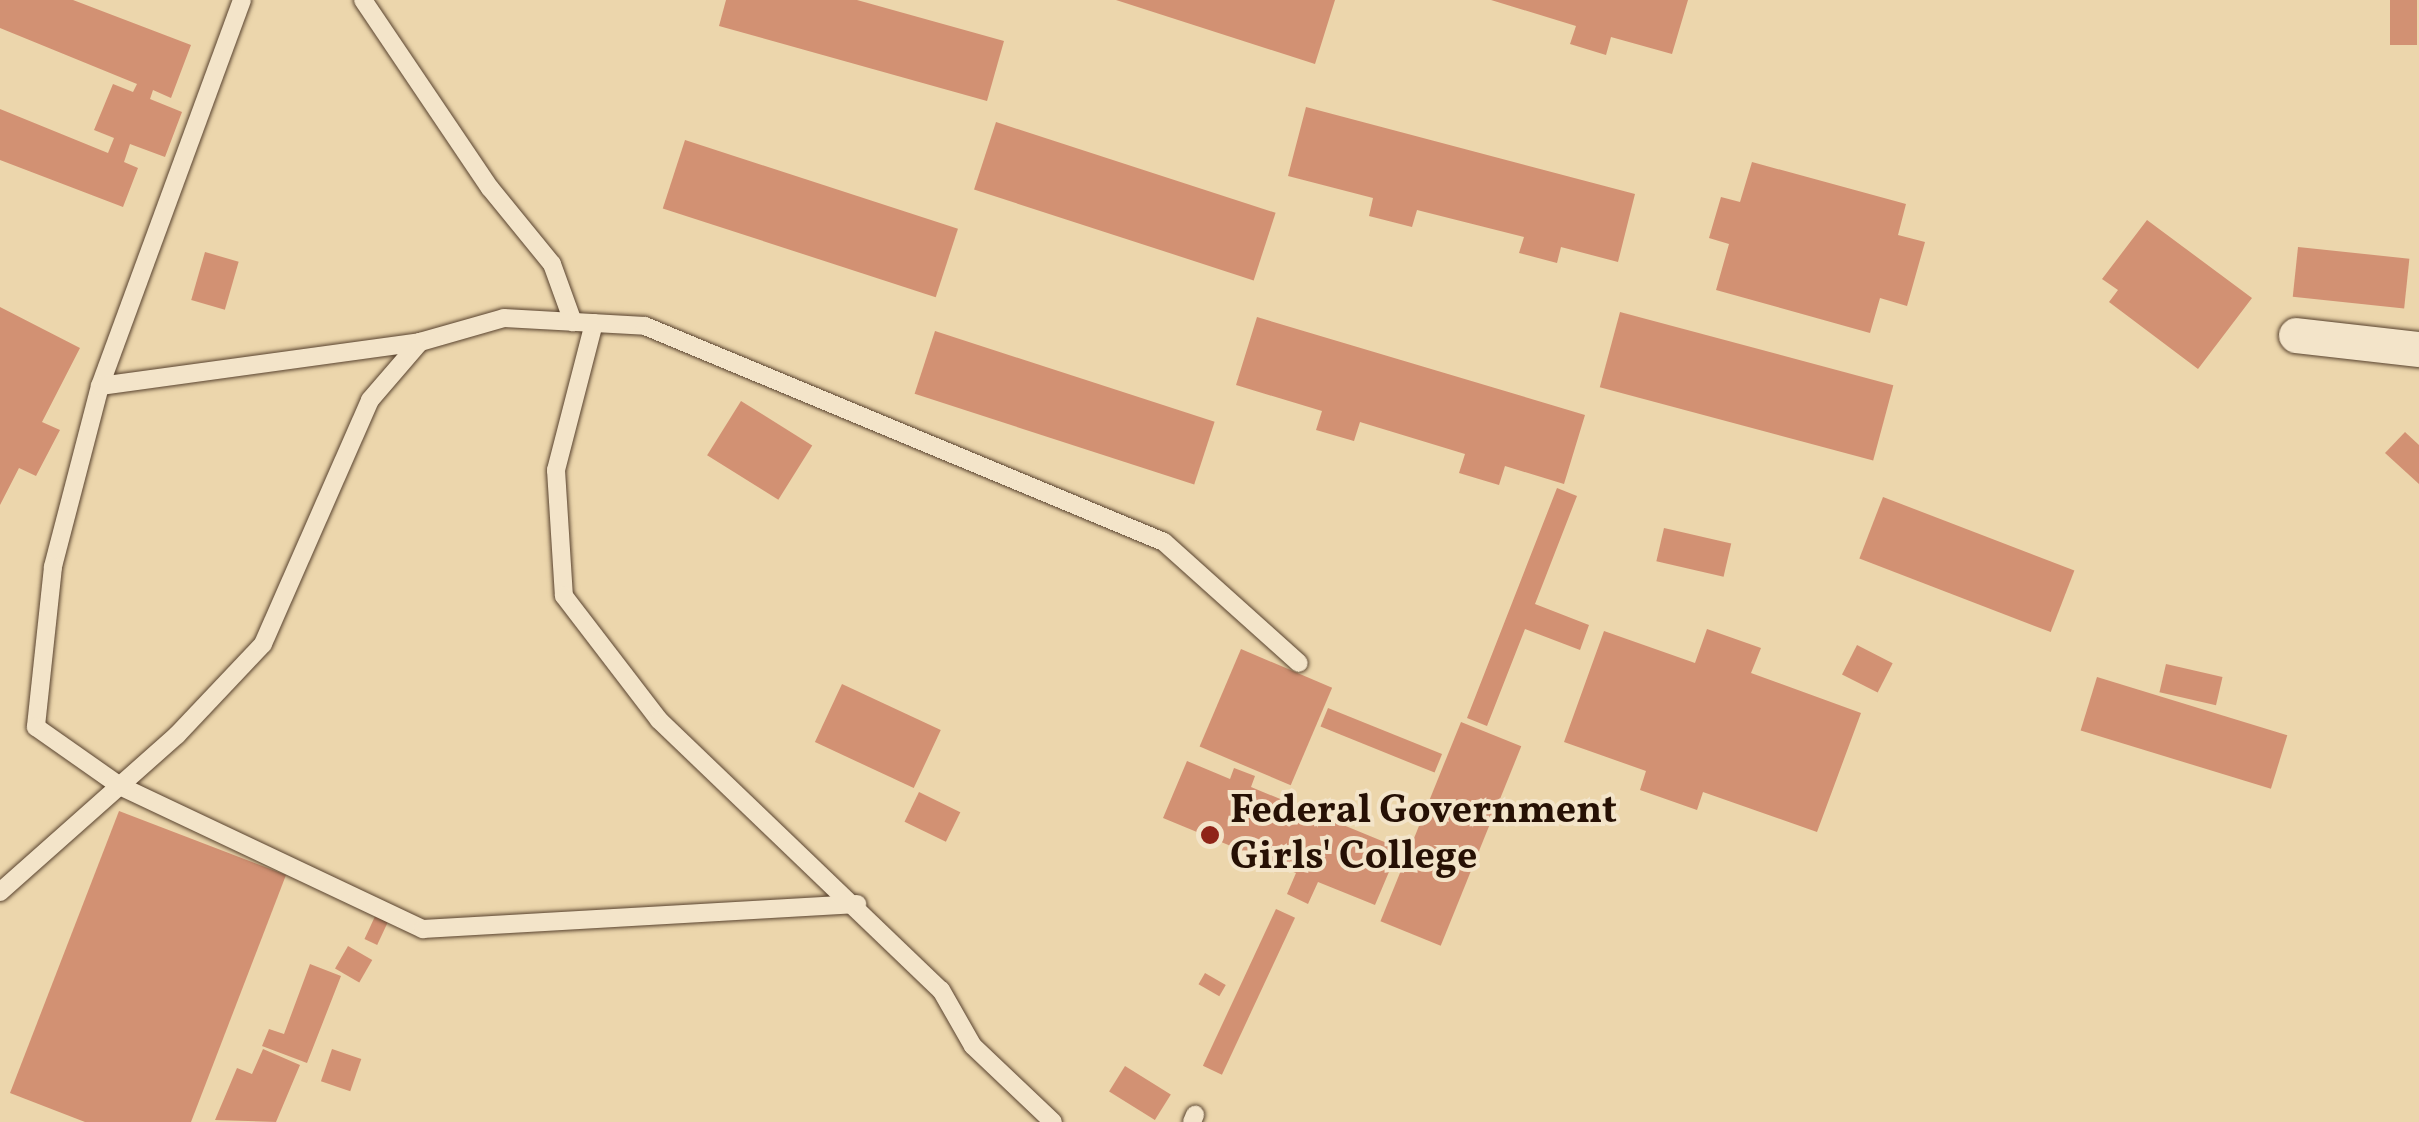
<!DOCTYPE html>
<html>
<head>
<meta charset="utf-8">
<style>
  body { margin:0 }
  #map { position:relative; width:2419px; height:1122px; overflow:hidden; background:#ecd6ac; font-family:Vollkorn,serif }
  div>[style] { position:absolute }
  .building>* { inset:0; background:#d29173; transform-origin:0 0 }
  .roads { filter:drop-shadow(0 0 2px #58422e) drop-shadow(0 0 2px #58422e) }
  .lane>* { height:18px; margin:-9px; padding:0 9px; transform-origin:9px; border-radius:9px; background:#f3e4c9 }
  .street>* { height:35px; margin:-17.5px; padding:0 17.5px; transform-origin:17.5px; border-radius:17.5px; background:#f3e4c9 }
  .dots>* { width:28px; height:28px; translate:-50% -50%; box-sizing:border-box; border:5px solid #f3e4c9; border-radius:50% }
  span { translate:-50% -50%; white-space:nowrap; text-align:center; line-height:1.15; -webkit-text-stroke:8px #f3e4c9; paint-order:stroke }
  .poi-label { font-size:40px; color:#261004; font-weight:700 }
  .left { translate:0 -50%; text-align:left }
</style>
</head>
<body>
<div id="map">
  <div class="building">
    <div style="clip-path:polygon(0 0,73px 0,191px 45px,171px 98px,153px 90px,150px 99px,182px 112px,165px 157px,130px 144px,124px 162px,138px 168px,123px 207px,0 160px,0 109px,108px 153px,114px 138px,94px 130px,113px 84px,133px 92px,137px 84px,0 28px)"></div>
    <div style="clip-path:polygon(726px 0,857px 0,1004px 41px,987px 101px,719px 26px)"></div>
    <div style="clip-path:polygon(1116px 0,1335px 0,1315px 64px)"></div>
    <div style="clip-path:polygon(1491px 0,1688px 0,1672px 54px,1611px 37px,1606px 55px,1570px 44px,1576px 26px)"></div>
    <div style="left:2390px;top:0;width:27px;height:45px"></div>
    <div style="clip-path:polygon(1306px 107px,1635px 194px,1618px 262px,1561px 247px,1557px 263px,1519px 253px,1524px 237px,1417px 210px,1412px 227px,1369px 216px,1373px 198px,1288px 176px)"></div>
    <div style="left:996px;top:122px;width:294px;height:71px;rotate:18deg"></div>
    <div style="left:685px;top:140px;width:287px;height:72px;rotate:18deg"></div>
    <div style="clip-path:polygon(1752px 162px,1906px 204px,1898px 235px,1925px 242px,1907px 306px,1880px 298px,1870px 333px,1716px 290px,1729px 244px,1709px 238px,1721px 197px,1740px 202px)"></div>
    <div style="clip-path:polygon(2147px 220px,2252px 298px,2198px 369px,2109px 302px,2118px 290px,2102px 279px)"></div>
    <div style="left:2298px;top:247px;width:112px;height:50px;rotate:6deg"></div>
    <div style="left:205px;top:252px;width:35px;height:50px;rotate:16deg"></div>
    <div style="clip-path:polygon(0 307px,80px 348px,42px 422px,60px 430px,36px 476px,19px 468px,0 505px)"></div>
    <div style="left:1620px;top:312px;width:283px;height:78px;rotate:15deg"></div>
    <div style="clip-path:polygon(1257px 317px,1585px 415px,1564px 484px,1505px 466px,1499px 485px,1459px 473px,1465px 454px,1360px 422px,1354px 441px,1316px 430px,1322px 411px,1236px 385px)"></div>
    <div style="left:935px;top:331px;width:294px;height:66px;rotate:18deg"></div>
    <div style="left:741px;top:401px;width:84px;height:64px;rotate:32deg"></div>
    <div style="clip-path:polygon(2405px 432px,2419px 445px,2419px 484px,2385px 453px)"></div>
    <div style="clip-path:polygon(1557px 488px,1577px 496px,1535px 604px,1589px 625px,1580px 650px,1525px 629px,1487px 726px,1467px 718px)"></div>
    <div style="left:1883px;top:497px;width:205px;height:66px;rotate:21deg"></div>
    <div style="left:1664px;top:528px;width:69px;height:34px;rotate:13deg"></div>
    <div style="clip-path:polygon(1707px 629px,1761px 648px,1751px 673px,1861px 713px,1817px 832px,1703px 792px,1697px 810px,1640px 790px,1646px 771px,1564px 742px,1604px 631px,1695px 663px)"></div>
    <div style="left:1857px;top:645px;width:40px;height:33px;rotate:27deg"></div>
    <div style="left:1241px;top:649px;width:99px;height:106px;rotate:23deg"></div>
    <div style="left:2166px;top:664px;width:58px;height:29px;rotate:13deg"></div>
    <div style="left:2097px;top:677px;width:199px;height:56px;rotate:17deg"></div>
    <div style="left:842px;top:684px;width:109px;height:64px;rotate:25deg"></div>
    <div style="left:1328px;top:708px;width:123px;height:20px;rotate:22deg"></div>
    <div style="left:1461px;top:722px;width:65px;height:215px;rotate:22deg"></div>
    <div style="clip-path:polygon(1187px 761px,1230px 779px,1234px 768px,1255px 776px,1251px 787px,1399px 848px,1375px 905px,1318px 882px,1308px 904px,1287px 894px,1296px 873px,1163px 818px)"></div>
    <div style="left:919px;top:792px;width:46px;height:33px;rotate:26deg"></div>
    <div style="clip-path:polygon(119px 811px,286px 875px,191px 1122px,85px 1122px,10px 1093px)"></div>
    <div style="left:1276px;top:909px;width:21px;height:173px;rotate:25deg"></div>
    <div style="left:378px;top:910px;width:14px;height:32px;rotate:25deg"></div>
    <div style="left:348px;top:946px;width:28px;height:26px;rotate:30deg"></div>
    <div style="clip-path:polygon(310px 964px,341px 976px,307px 1063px,262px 1046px,269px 1029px,284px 1034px)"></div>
    <div style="left:1205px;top:973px;width:24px;height:13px;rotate:30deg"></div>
    <div style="clip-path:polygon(263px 1049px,300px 1065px,276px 1122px,215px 1120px,237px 1068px,252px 1074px)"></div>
    <div style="left:332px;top:1049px;width:31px;height:34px;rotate:19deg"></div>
    <div style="left:1125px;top:1066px;width:54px;height:30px;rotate:32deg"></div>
  </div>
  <div class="roads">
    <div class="lane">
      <div style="left:242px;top:0;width:411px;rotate:110.2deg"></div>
      <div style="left:100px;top:386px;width:187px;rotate:104.6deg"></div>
      <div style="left:53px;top:567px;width:161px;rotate:96.1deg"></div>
      <div style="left:36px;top:727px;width:103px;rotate:35.1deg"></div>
      <div style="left:120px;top:786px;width:335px;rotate:25.3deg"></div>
      <div style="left:423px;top:929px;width:435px;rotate:-3.3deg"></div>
      <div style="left:363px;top:0;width:227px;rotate:56deg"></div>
      <div style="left:490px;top:188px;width:98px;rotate:50.8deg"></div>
      <div style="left:552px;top:264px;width:62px;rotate:70.1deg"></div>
      <div style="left:594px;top:323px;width:152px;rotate:104.5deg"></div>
      <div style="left:556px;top:470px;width:126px;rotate:86.4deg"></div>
      <div style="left:564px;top:596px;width:156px;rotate:52.5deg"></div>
      <div style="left:659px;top:720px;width:390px;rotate:43.8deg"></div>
      <div style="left:941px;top:990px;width:64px;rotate:60.3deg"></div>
      <div style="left:973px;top:1046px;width:110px;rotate:43.5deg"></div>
      <div style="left:100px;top:386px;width:323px;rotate:-7.8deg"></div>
      <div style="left:0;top:892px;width:237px;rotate:-41.6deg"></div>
      <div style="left:177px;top:735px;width:125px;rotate:-46.6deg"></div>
      <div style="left:263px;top:644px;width:266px;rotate:-66.3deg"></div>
      <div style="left:370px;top:400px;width:77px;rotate:-49.2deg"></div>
      <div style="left:420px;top:342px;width:87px;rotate:-15.9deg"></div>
      <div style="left:504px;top:318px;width:141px;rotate:3.2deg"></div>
      <div style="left:645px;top:326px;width:562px;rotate:22.6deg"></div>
      <div style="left:1164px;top:542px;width:181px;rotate:41.9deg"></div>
      <div style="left:1192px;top:1122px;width:8px;rotate:-67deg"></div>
    </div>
    <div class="street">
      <div style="left:2296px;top:335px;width:124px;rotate:6.5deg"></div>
    </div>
  </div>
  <div class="dots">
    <div style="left:1210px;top:835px;background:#8f2418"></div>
  </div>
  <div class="poi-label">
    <span class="left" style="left:1230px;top:835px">Federal Government<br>Girls' College</span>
  </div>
</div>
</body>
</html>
